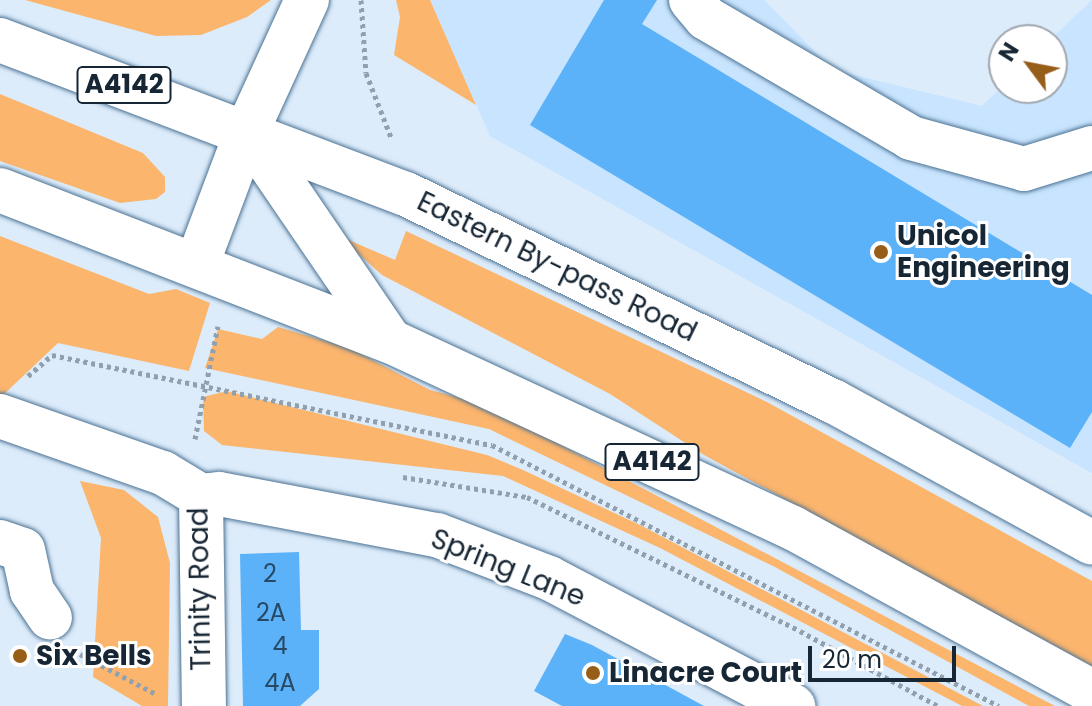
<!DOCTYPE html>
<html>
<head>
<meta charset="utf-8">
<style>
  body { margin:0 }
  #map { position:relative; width:1092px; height:706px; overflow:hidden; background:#dcecfb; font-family:Poppins,sans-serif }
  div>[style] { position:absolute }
  .built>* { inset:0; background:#c8e4fe }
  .green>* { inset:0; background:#fbb56d }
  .building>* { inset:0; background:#5cb2f8 }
  .path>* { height:5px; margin-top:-2.5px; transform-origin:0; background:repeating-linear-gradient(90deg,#90a0ae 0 4px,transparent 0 8px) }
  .roads { filter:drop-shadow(0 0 2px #4c7293) drop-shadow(0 0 2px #4c7293) }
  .minor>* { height:44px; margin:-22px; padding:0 22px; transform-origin:22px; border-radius:22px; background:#fff }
  .highway>* { height:44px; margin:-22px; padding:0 22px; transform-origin:22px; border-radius:22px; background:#fff }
  .dots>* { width:22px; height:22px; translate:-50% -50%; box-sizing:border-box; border:4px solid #fff; border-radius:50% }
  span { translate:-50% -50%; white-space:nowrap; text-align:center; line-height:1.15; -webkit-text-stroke:6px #fff; paint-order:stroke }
  .number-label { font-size:24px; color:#284965 }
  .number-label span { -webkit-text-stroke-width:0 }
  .shield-label span { padding:2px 6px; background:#fff; border:2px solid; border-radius:6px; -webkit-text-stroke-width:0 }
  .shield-label { font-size:26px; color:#172634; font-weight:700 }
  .poi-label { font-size:28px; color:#172634; font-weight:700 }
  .left { translate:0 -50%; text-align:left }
  .street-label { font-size:28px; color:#172634 }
  .north { position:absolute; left:988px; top:24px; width:80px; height:80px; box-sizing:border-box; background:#fff; border:2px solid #a2a8ae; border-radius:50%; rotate:302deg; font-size:22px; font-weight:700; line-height:32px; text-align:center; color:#172634 }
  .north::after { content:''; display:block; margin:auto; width:28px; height:36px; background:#965e19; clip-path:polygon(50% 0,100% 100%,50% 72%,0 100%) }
  .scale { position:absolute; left:808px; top:646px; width:148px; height:36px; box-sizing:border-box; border:4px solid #172634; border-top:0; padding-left:10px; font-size:24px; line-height:28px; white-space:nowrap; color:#172634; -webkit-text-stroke:6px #fff; paint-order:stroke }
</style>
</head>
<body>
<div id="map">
  <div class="built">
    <div style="clip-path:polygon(430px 0,764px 0,833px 70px,982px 106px,1004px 85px,1052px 88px,1050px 40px,1092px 0,1092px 473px,490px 136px)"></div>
  </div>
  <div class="green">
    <div style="clip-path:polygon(25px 0,271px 0,247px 17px,201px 35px,156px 36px)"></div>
    <div style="clip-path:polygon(396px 0,430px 0,476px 105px,394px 55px,400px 17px)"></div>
    <div style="clip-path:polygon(0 94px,143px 153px,165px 177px,165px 192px,156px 199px,120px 203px,0 161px)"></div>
    <div style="clip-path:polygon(406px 231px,767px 402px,1092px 581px,1092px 666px,704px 455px,610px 394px,382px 275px,337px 235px,395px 260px)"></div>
    <div style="clip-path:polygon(0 236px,149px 294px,176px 289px,210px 303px,189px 371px,58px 343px,0 398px)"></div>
    <div style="clip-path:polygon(278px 327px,349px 348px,430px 390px,468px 400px,517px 422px,1055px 706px,1029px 706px,773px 566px,489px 429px,205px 368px,218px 329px,262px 339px)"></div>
    <div style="clip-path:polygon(227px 391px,487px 455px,523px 470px,642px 526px,983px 706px,962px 706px,660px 548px,503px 476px,222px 445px,204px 431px,203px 397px)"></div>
    <div style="clip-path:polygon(80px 481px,124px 490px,158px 517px,170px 563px,168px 706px,142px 706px,93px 677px,101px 538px)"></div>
  </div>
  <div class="building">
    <div style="clip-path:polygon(604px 0,657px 0,642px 24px,1092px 295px,1092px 412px,1070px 448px,530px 125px)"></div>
    <div style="clip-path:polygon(299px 552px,301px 630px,319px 630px,319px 689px,300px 706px,243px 706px,240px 554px)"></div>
    <div style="clip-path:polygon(565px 634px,592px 645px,704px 706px,562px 706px,534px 691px)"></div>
  </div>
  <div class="path">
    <div style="left:361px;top:0;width:73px;rotate:86.1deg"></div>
    <div style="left:366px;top:73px;width:69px;rotate:68.7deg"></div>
    <div style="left:28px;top:376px;width:32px;rotate:-41deg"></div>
    <div style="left:52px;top:355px;width:449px;rotate:11.6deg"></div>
    <div style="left:492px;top:445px;width:570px;rotate:27.24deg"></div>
    <div style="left:195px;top:439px;width:115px;rotate:-78.5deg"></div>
    <div style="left:403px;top:477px;width:126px;rotate:9.2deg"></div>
    <div style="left:527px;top:497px;width:304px;rotate:26.1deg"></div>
    <div style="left:800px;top:631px;width:157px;rotate:28.5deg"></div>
    <div style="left:80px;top:654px;width:86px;rotate:27.8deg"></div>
  </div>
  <div class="roads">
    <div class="minor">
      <div style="left:691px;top:0;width:23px;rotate:50deg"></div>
      <div style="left:706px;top:18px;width:238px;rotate:30.3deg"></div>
      <div style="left:911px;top:138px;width:117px;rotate:15.3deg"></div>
      <div style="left:1024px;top:169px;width:71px;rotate:-17.2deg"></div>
      <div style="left:247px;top:131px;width:254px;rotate:55.7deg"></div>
      <div style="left:197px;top:264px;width:142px;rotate:-69.4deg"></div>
      <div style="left:247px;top:131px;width:144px;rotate:-65.4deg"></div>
      <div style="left:0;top:416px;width:173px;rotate:19.3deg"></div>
      <div style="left:163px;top:473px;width:44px;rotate:31.2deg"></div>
      <div style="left:201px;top:496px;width:18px;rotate:-6deg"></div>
      <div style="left:219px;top:494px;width:222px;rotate:10.7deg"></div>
      <div style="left:437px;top:535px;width:120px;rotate:21deg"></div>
      <div style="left:549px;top:578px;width:276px;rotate:27.7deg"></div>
      <div style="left:201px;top:496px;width:210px;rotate:89.2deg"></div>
      <div style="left:0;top:542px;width:24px;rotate:19deg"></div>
      <div style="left:23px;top:550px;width:42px;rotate:77.6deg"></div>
      <div style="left:32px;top:591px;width:32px;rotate:56deg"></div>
    </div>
    <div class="highway">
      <div style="left:0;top:40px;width:434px;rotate:20.8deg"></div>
      <div style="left:406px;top:194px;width:475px;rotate:25.9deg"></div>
      <div style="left:833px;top:401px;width:295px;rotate:28.7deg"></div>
      <div style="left:0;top:190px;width:418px;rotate:21.2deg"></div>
      <div style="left:390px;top:341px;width:444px;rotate:24.9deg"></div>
      <div style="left:793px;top:528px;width:341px;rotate:28.7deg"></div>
    </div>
  </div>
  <div class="dots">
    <div style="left:881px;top:252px;background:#965e19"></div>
    <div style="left:20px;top:656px;background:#965e19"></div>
    <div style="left:593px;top:673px;background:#965e19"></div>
  </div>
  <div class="number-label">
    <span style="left:270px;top:574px">2</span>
    <span style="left:271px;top:613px">2A</span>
    <span style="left:280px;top:646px">4</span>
    <span style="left:280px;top:683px">4A</span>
  </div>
  <div class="shield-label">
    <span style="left:124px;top:85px">A4142</span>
    <span style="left:652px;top:462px">A4142</span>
  </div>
  <div class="poi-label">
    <span class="left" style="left:897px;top:252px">Unicol<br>Engineering</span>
    <span class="left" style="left:36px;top:656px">Six Bells</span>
    <span class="left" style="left:609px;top:673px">Linacre Court</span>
  </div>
  <div class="street-label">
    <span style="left:557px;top:267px;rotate:26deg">Eastern By-pass Road</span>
    <span style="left:508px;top:568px;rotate:22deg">Spring Lane</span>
    <span style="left:200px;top:589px;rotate:-91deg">Trinity Road</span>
  </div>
  <div class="north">N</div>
  <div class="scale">20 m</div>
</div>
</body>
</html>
